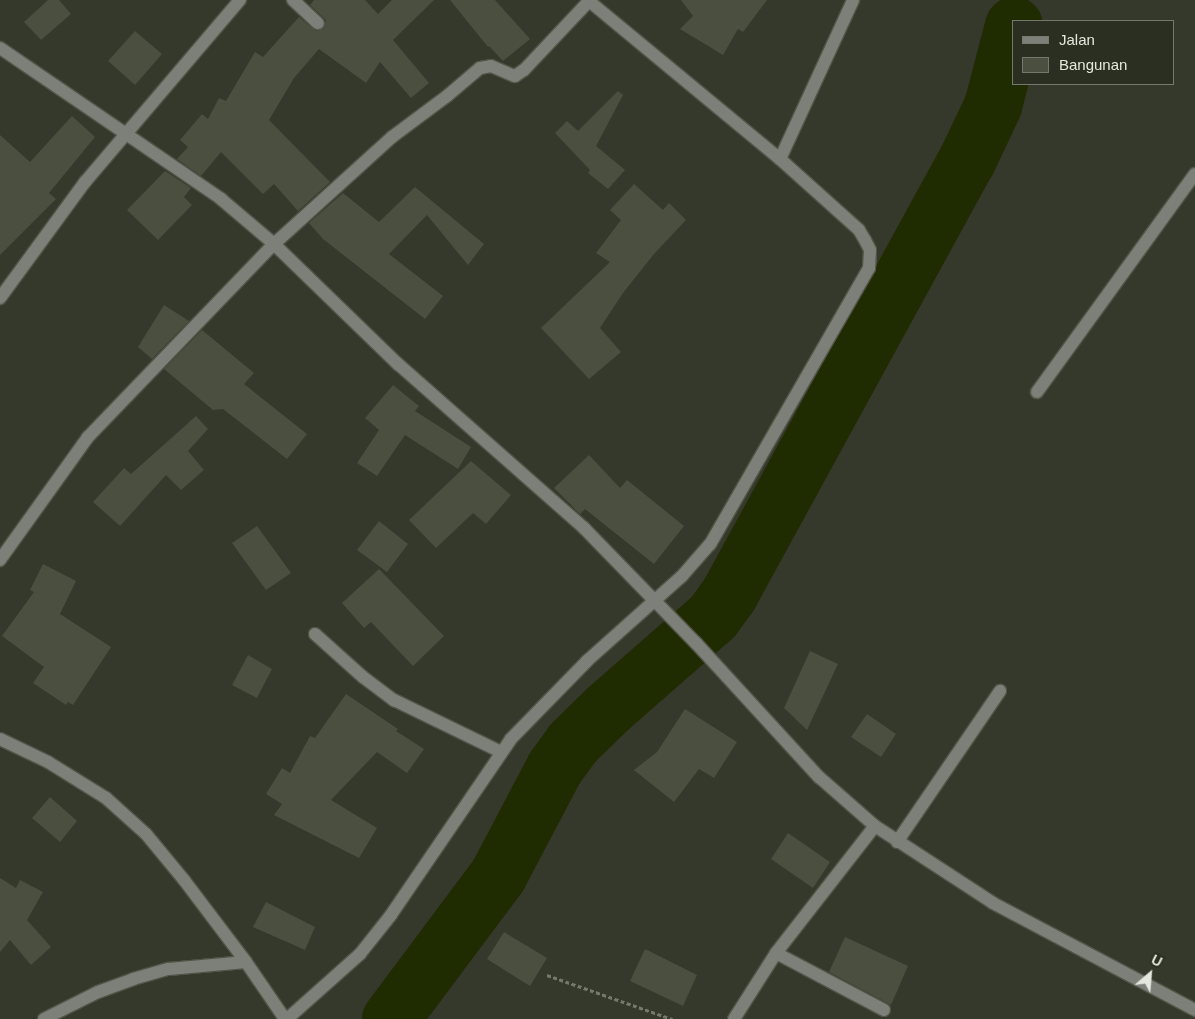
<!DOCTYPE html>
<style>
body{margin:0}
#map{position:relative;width:1195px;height:1019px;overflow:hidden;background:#34392b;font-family:Helvetica,sans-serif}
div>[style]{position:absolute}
.river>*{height:58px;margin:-29px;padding:0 29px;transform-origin:29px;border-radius:29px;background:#1f2b00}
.building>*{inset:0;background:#4a4f40}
.path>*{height:3px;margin-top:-1.5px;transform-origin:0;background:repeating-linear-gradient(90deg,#75796d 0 4px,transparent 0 6.5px)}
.roads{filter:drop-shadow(1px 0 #505548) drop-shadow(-1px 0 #505548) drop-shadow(0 1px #505548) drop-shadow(0 -1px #505548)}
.minor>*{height:12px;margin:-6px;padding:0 6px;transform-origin:6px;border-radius:6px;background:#7d8079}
span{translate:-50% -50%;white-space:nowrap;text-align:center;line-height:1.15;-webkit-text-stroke:5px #2a2f21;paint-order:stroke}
.legend{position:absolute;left:1012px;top:20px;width:162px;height:65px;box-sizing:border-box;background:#2a2f21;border:1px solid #74796d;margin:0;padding:6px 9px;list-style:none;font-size:15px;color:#e4e7de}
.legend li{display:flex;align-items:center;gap:10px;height:25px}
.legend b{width:25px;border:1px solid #74796d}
.north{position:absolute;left:1125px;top:949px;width:50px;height:50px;-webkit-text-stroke:4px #2a2f21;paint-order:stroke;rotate:27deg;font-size:14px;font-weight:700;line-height:20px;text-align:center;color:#e4e7de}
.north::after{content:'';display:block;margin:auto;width:18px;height:22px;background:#e4e7de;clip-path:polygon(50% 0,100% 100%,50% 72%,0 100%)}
</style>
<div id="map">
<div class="river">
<i style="left:391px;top:1019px;width:179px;rotate:-53.2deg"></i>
<i style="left:498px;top:876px;width:122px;rotate:-62.2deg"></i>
<i style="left:555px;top:768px;width:31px;rotate:-54deg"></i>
<i style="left:573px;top:743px;width:50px;rotate:-44.2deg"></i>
<i style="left:609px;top:708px;width:138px;rotate:-41.2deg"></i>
<i style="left:713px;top:617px;width:27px;rotate:-54deg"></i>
<i style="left:729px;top:595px;width:495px;rotate:-61.3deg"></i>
<i style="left:967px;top:161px;width:61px;rotate:-64.7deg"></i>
<i style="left:993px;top:106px;width:83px;rotate:-75.3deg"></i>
</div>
<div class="building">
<i style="clip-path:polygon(48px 0,59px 0,71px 14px,41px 40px,24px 22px)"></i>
<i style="clip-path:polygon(314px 0,365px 0,378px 14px,392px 0,434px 0,393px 40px,429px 83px,411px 98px,380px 62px,366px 83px,319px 49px,294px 78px,269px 120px,330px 182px,298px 211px,274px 184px,263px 194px,221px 152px,201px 176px,177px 159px,188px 147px,180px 140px,202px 114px,208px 119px,219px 98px,226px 101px,255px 52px,263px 57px,299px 17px,316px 31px,324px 28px,326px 20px,310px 5px)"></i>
<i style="clip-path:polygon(450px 0,495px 0,530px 39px,503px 61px,489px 46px,488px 47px)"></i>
<i style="clip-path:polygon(681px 0,767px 0,743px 32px,738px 29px,723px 55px,680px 29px,693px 16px)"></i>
<i style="clip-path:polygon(135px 31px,162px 54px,135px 85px,108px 61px)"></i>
<i style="clip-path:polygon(618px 91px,623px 95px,596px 146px,625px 170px,608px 189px,588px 173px,590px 170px,555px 133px,567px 121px,578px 131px)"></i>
<i style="clip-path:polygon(72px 116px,95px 137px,49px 193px,56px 199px,0 255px,0 135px,30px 162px)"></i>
<i style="clip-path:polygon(165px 171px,191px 188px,184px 197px,192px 205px,158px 240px,127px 210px)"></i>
<i style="clip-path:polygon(634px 184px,663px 210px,669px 203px,686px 220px,654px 254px,623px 293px,600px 328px,621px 352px,589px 379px,541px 328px,610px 262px,596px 253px,621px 220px,610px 210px)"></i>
<i style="clip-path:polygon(415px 187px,484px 244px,468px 265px,427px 215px,389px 254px,443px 296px,425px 319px,323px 239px,309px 223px,343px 193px,379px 222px)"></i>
<i style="clip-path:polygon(164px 305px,189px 321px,152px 359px,138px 347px)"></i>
<i style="clip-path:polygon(202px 330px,254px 373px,244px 384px,307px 434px,287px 459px,223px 409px,213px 410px,164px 369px)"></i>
<i style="clip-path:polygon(393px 385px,419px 406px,415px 411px,471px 447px,458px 469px,405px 435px,377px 476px,357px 463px,379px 430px,365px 418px)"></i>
<i style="clip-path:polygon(196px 416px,208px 429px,188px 451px,204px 470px,181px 490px,166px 475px,120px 526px,93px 502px,124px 468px,131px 474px)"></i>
<i style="clip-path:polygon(589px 455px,620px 488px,627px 480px,684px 526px,654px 564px,585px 509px,580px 514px,554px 488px)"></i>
<i style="clip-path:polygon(471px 461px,511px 495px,486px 524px,473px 513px,436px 548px,409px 520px)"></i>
<i style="clip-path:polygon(379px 521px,408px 544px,387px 572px,357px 550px)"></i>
<i style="clip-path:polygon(257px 526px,291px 573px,266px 590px,232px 543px)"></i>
<i style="clip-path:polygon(43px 564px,76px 581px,60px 614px,111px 647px,73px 705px,68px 702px,66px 705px,33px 683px,44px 667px,2px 636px,34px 592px,30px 590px)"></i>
<i style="clip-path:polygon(379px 569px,444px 636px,413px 666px,371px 622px,364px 628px,342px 603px)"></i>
<i style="clip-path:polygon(810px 651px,838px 664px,807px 730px,784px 708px)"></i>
<i style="clip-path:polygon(248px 655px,272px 669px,257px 698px,232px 685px)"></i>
<i style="clip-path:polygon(346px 694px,398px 729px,396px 731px,424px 749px,407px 773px,377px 752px,331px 800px,377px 828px,359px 858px,274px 815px,282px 804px,266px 794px,282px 768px,290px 773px,310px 736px,315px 738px)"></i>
<i style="clip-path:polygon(685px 709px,737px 742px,714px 778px,699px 769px,674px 802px,634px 770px,657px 752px)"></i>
<i style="clip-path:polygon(867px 714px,896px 734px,881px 757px,851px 737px)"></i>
<i style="clip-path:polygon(50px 797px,77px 821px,60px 842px,32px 818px)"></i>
<i style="clip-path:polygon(788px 833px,830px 862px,813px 888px,771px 859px)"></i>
<i style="clip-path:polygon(0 878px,16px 888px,20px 880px,43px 892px,27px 920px,51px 947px,31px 965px,10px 940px,0 952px)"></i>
<i style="clip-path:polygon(266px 902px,315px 927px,305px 950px,253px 927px)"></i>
<i style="clip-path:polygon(504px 932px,547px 958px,530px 986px,487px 959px)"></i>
<i style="clip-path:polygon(845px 937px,908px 966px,891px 1005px,829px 972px)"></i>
<i style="clip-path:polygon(645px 949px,697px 975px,683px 1006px,630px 981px)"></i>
</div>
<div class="path">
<i style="left:547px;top:975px;width:133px;rotate:19.4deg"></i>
</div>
<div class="roads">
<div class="minor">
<i style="left:293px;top:0;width:34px;rotate:43deg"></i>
<i style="left:0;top:48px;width:268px;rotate:34.3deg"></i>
<i style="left:221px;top:199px;width:70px;rotate:40.3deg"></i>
<i style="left:274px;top:244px;width:173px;rotate:44.1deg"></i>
<i style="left:398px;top:364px;width:248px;rotate:41.4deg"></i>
<i style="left:584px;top:528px;width:161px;rotate:45.8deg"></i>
<i style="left:696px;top:643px;width:182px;rotate:47.5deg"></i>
<i style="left:819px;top:777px;width:74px;rotate:41.2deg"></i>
<i style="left:875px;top:826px;width:141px;rotate:33.1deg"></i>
<i style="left:993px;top:903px;width:229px;rotate:27.9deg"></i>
<i style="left:780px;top:159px;width:175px;rotate:-65.3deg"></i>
<i style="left:0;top:298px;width:144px;rotate:-53.8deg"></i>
<i style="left:85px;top:182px;width:239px;rotate:-49.6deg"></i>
<i style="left:1037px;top:392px;width:269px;rotate:-54.1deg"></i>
<i style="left:0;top:560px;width:151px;rotate:-54.4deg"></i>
<i style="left:88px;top:437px;width:268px;rotate:-46.1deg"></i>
<i style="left:274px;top:244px;width:159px;rotate:-42.2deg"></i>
<i style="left:392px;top:137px;width:69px;rotate:-36.7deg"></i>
<i style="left:447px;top:96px;width:43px;rotate:-40.3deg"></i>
<i style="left:480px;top:68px;width:11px;rotate:-10deg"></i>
<i style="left:491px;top:66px;width:26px;rotate:23deg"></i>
<i style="left:515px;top:76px;width:11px;rotate:-34deg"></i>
<i style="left:524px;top:70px;width:95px;rotate:-46.7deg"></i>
<i style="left:589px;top:1px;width:248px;rotate:39.6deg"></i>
<i style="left:780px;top:159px;width:106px;rotate:41.9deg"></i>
<i style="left:859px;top:230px;width:12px;rotate:59deg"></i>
<i style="left:865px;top:240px;width:11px;rotate:63deg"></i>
<i style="left:870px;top:250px;width:18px;rotate:93deg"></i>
<i style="left:869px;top:268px;width:319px;rotate:119.9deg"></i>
<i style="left:710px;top:544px;width:43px;rotate:131.2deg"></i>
<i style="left:682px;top:576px;width:127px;rotate:138.2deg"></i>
<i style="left:587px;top:661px;width:109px;rotate:134.3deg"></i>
<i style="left:511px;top:739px;width:213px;rotate:124.3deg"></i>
<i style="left:391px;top:915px;width:50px;rotate:128.5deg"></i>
<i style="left:360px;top:954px;width:98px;rotate:138.3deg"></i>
<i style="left:315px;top:634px;width:64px;rotate:41.9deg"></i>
<i style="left:363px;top:677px;width:39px;rotate:37deg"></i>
<i style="left:394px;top:700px;width:119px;rotate:25.9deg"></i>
<i style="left:0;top:739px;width:53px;rotate:25.6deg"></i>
<i style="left:48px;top:762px;width:68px;rotate:31.8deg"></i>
<i style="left:106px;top:798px;width:54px;rotate:42deg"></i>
<i style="left:146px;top:834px;width:60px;rotate:50.4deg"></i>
<i style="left:184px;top:880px;width:103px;rotate:52.9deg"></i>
<i style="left:246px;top:962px;width:69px;rotate:55.6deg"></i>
<i style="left:897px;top:842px;width:183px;rotate:-55.7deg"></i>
<i style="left:776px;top:953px;width:122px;rotate:27.8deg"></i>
<i style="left:44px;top:1019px;width:60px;rotate:-26.6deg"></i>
<i style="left:98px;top:992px;width:37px;rotate:-20deg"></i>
<i style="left:133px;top:979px;width:37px;rotate:-16deg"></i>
<i style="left:169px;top:969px;width:77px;rotate:-5.2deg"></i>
<i style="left:734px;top:1019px;width:78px;rotate:-57.5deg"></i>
<i style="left:776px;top:953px;width:161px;rotate:-52.1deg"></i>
</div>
</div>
<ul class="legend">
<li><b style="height:6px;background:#7d8079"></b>Jalan</li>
<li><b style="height:14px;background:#4a4f40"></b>Bangunan</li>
</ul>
<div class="north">U</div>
</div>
